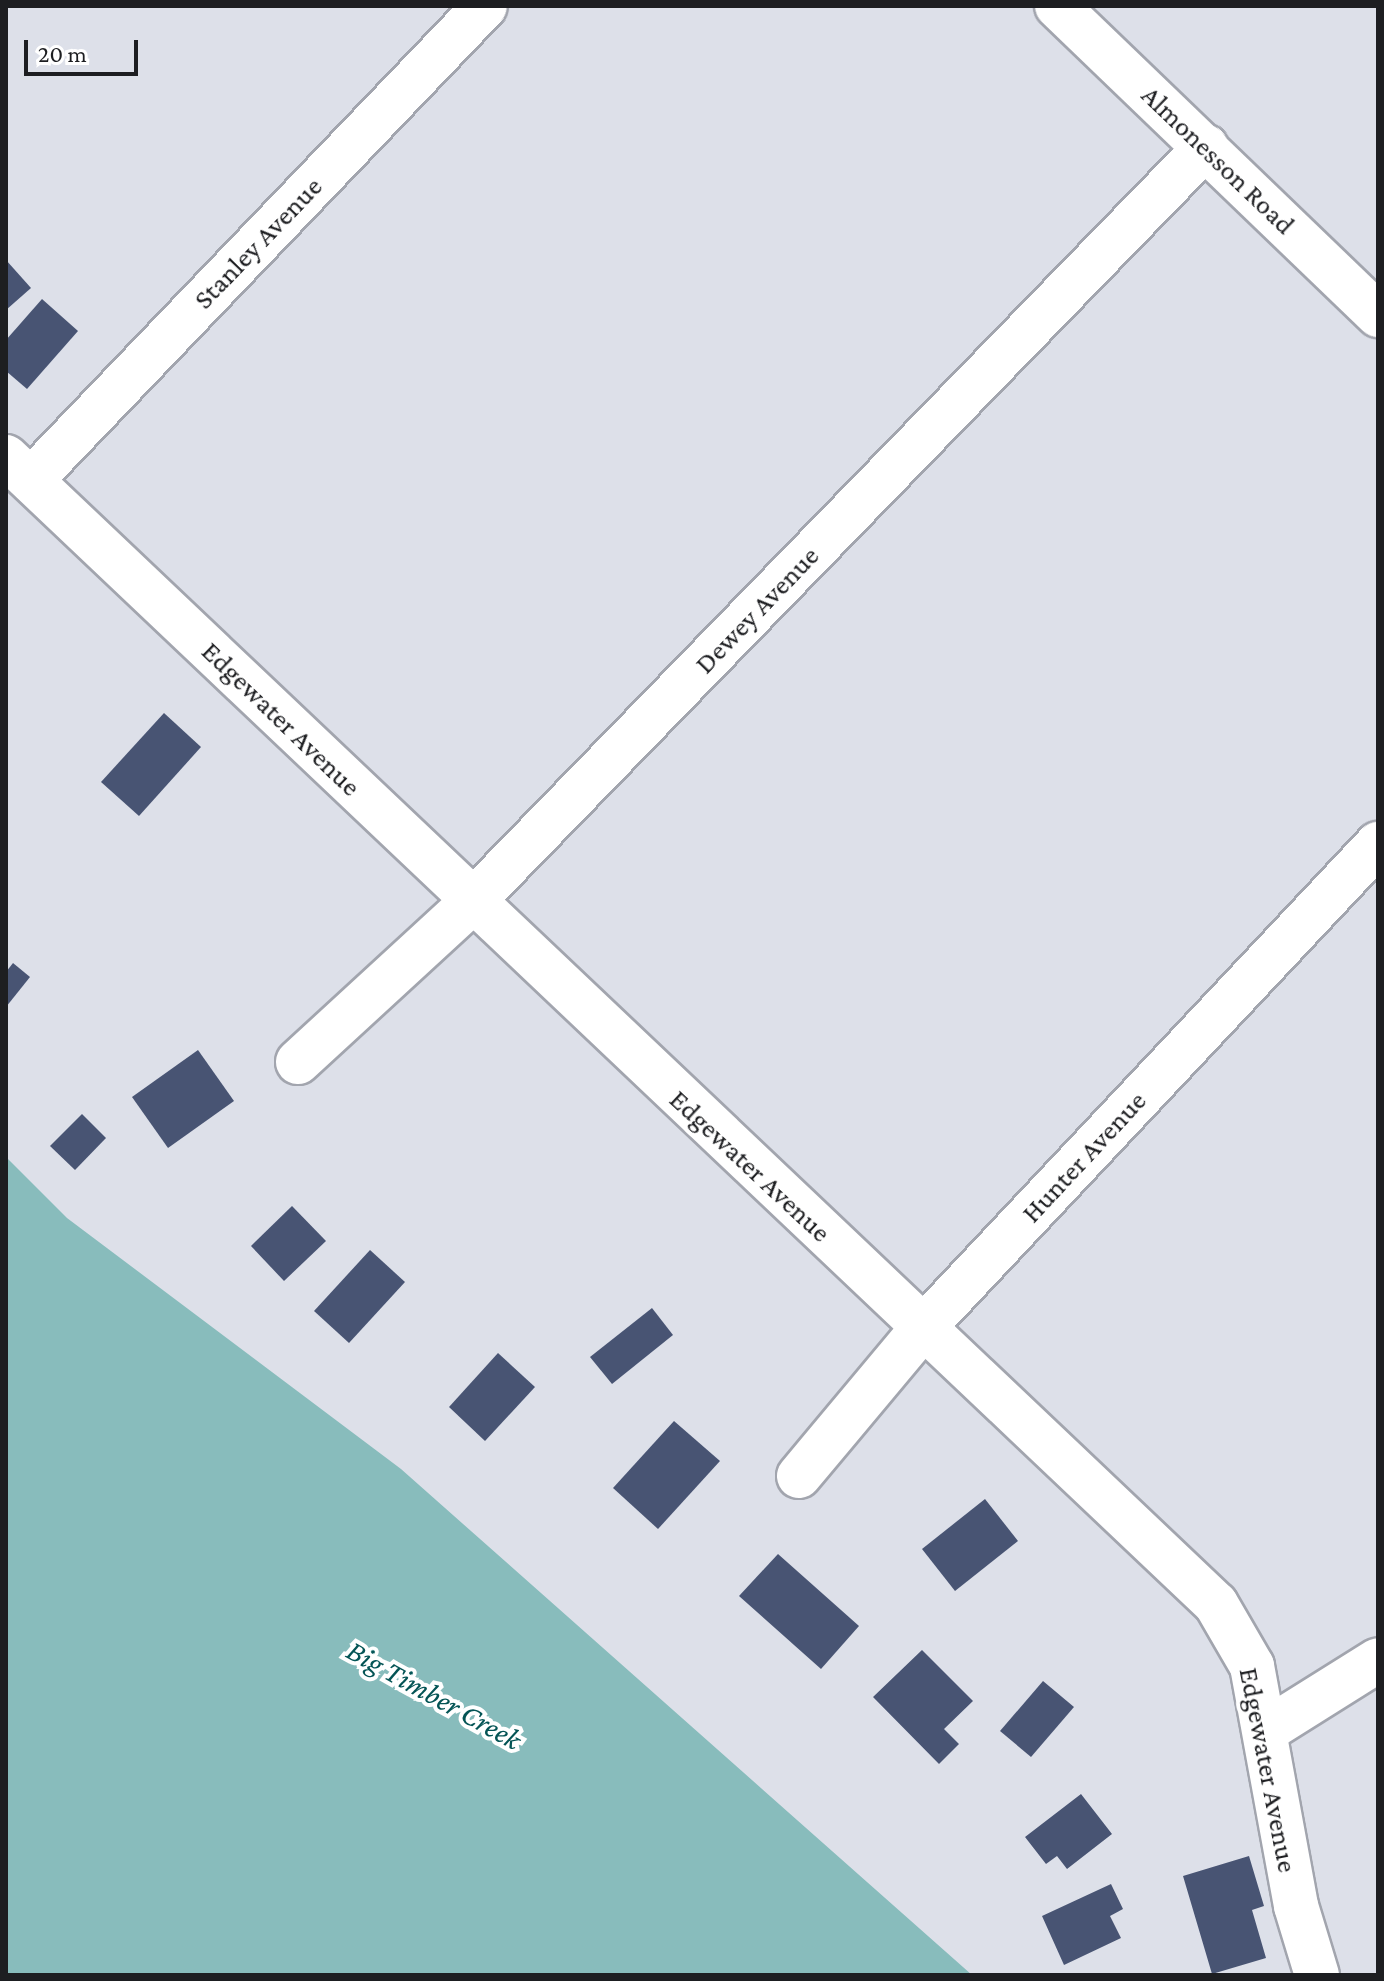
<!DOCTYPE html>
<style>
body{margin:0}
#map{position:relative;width:1384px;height:1981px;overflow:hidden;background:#dde0e9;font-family:"Crimson Pro",serif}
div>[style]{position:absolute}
.water>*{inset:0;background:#88bcbc}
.building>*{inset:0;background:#485473}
.roads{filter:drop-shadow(2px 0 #a2a5ae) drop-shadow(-2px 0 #a2a5ae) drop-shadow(0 2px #a2a5ae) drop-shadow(0 -2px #a2a5ae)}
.minor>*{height:44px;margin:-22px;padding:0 22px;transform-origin:22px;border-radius:22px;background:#fff}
.major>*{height:44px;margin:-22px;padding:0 22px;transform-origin:22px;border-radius:22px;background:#fff}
span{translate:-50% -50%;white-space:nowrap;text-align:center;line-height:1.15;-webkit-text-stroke:8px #fff;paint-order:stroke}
.street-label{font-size:28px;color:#1d1e21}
.water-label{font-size:30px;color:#045455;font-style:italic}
.frame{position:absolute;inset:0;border:8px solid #1d1e21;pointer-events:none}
.scale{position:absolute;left:24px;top:40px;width:114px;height:36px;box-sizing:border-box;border:4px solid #1d1e21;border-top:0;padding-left:10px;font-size:24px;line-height:28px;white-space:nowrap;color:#1d1e21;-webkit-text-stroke:6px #fff;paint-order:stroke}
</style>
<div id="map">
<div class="water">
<i style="clip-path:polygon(6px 1157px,67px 1218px,401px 1469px,972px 1975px,6px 1975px)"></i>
</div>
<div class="building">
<i style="clip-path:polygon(6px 260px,31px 288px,6px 310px)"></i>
<i style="clip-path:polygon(42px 299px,78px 331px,27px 389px,6px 371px,6px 340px)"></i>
<i style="clip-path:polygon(164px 713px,201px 747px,139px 816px,101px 782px)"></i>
<i style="clip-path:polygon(13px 963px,30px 977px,6px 1007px,6px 972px)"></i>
<i style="clip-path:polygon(198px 1050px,234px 1101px,168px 1148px,132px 1097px)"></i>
<i style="clip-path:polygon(82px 1114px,106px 1138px,75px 1170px,50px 1146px)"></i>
<i style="clip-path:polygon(292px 1206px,326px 1241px,284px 1281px,251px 1246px)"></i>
<i style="clip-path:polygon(370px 1250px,405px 1282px,349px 1343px,314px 1311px)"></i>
<i style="clip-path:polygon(652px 1308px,673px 1335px,612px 1384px,590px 1357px)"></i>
<i style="clip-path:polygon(498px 1353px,535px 1387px,485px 1441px,449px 1407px)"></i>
<i style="clip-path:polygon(674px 1421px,720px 1461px,658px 1529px,613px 1488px)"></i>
<i style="clip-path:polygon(985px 1499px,1018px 1541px,955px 1591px,922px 1549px)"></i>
<i style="clip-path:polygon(778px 1554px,859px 1626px,821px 1669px,739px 1596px)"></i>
<i style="clip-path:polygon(922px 1650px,973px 1701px,944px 1729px,959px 1744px,939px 1764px,873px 1697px)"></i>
<i style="clip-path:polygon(1043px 1681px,1074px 1707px,1031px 1757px,1000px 1731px)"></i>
<i style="clip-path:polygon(1081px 1794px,1112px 1834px,1067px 1869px,1057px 1856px,1046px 1864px,1025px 1837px)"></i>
<i style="clip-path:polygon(1249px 1856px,1264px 1906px,1252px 1910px,1266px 1958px,1212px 1974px,1183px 1876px)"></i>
<i style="clip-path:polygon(1111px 1884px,1123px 1909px,1110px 1916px,1121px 1938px,1064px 1965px,1042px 1916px)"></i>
</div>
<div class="roads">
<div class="minor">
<i style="left:6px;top:457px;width:1667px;rotate:43.47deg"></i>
<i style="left:1216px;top:1604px;width:72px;rotate:59.9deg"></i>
<i style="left:1252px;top:1666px;width:244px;rotate:79.6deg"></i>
<i style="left:1296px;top:1906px;width:72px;rotate:73.1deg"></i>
<i style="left:31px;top:480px;width:656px;rotate:-46.23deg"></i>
<i style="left:298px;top:1062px;width:236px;rotate:-42.6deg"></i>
<i style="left:472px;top:902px;width:1053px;rotate:-45.81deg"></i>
<i style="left:799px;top:1476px;width:192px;rotate:-50.1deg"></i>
<i style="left:922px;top:1329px;width:666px;rotate:-46.77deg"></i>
<i style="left:1265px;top:1731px;width:133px;rotate:-32.1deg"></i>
</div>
<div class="major">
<i style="left:1057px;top:6px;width:446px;rotate:43.9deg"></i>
</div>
</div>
<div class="street-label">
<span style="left:1218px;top:160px;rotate:44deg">Almonesson Road</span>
<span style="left:258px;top:243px;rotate:-46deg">Stanley Avenue</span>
<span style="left:757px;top:610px;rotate:-46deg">Dewey Avenue</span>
<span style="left:281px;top:719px;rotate:44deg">Edgewater Avenue</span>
<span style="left:1084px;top:1157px;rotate:-47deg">Hunter Avenue</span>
<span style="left:750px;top:1166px;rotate:43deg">Edgewater Avenue</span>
<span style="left:1268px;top:1770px;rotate:79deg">Edgewater Avenue</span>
</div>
<div class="water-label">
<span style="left:434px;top:1695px;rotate:29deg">Big Timber Creek</span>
</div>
<div class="frame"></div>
<div class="scale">20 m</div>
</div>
